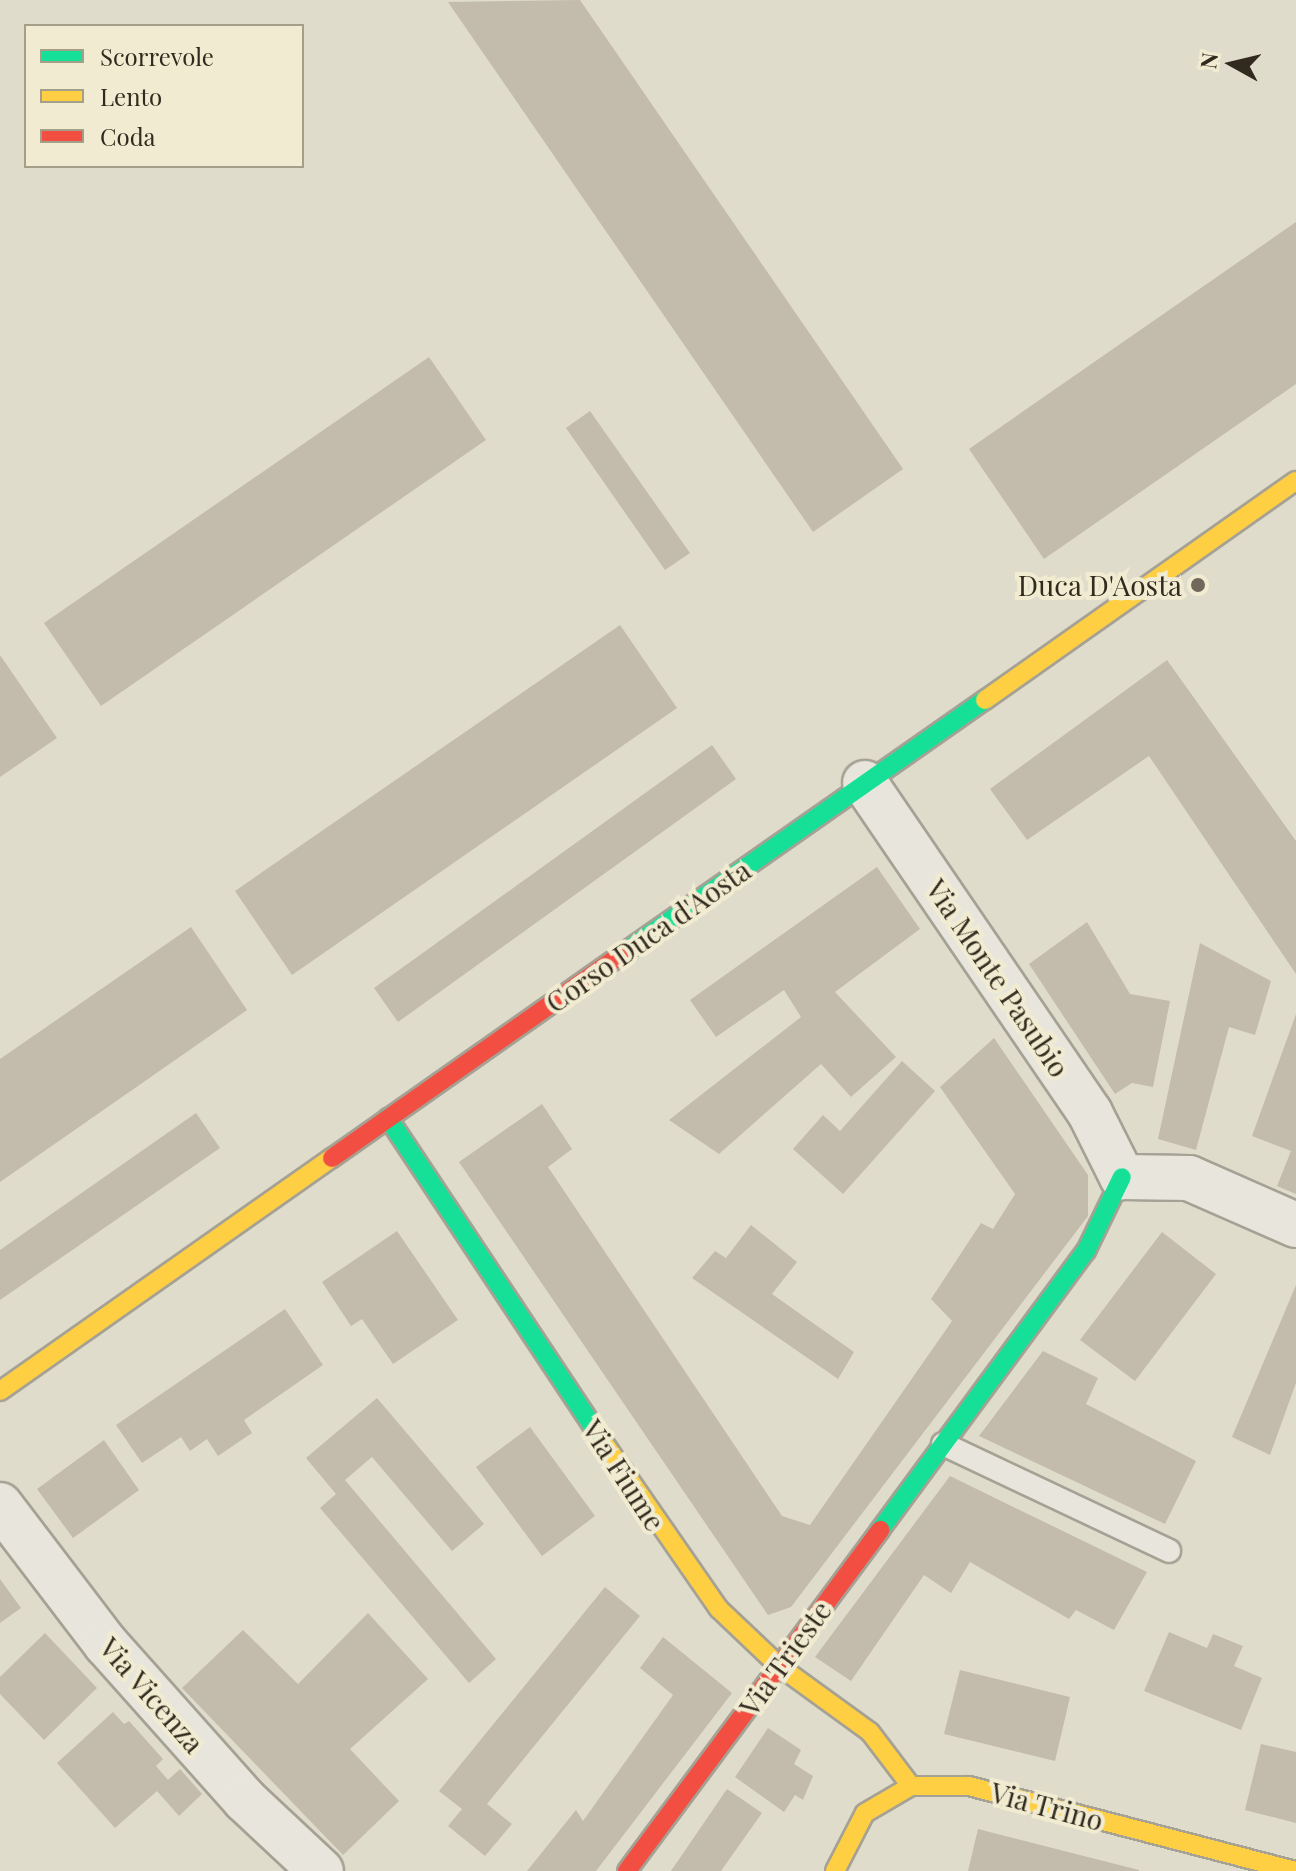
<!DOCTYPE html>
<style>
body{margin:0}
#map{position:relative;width:1296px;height:1871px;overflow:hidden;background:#e0dccb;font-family:"Playfair Display",serif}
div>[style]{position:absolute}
.building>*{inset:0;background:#c3bbac}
.roads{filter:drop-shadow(2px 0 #a5a194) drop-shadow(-2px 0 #a5a194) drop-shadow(0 2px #a5a194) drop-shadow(0 -2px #a5a194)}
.lane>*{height:22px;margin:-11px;padding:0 11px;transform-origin:11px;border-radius:11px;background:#e8e6dc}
.street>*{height:44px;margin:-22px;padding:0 22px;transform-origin:22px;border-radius:22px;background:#e8e6dc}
.fast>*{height:18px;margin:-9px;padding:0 9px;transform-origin:9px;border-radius:9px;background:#16e098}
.slow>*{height:18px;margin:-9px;padding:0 9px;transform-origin:9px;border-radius:9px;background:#ffcf43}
.jam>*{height:18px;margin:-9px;padding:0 9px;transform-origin:9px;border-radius:9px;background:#f24e42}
.dots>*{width:22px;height:22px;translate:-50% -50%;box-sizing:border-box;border:4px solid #f1ecd1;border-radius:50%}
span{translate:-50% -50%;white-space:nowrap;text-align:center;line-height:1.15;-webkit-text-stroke:8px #f1ecd1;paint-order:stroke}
.poi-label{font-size:28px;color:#322a1e}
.right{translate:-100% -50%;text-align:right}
.street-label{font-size:28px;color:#322a1e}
.legend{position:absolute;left:24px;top:24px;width:280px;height:144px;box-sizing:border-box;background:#f1ecd1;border:2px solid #a59e89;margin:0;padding:10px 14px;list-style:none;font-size:24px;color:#322a1e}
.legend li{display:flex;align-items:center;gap:16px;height:40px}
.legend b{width:40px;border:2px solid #a59e89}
.north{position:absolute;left:1192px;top:24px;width:80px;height:80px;-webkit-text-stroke:6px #f1ecd1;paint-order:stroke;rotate:278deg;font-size:22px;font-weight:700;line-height:32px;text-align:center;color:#322a1e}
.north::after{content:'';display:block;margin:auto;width:28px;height:36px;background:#322a1e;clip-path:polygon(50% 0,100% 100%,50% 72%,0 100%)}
</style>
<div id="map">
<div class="building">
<i style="clip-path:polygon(580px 0,903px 469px,813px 532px,448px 2px)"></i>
<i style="clip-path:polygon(1296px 222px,1296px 384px,1044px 559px,969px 449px)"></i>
<i style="clip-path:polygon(429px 357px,486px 440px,101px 706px,44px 623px)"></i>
<i style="clip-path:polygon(590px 411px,690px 553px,665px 570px,566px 428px)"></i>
<i style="clip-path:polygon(620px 625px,677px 708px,292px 975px,235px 891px)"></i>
<i style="clip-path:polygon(0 655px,57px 738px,0 777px)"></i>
<i style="clip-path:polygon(1167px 660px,1296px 841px,1296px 974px,1149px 756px,1027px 840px,990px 789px)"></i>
<i style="clip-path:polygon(712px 745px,736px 779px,398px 1022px,374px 988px)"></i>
<i style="clip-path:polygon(877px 867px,920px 929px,835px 992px,896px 1057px,851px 1097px,821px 1064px,719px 1154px,669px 1120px,801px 1017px,784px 990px,716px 1037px,690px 1000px)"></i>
<i style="clip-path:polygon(1087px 922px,1130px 994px,1170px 1001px,1153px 1087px,1132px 1083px,1115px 1094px,1029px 964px)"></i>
<i style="clip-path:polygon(191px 927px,247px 1010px,0 1182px,0 1059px)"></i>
<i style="clip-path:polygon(1200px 943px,1271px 981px,1255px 1035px,1229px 1027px,1196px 1150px,1158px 1139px)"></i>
<i style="clip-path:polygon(1296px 1014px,1296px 1194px,1277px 1186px,1291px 1151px,1252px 1136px)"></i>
<i style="clip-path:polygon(994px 1038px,1088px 1175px,1088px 1216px,791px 1607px,768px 1615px,459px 1162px,542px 1104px,572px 1149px,548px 1167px,782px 1516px,810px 1525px,952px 1321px,931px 1299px,981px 1223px,993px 1229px,1015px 1194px,940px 1087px)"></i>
<i style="clip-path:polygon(902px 1061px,935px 1091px,843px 1194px,793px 1149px,823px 1115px,840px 1131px)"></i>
<i style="clip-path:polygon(196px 1113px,220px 1148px,0 1300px,0 1250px)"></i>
<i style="clip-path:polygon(751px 1225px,797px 1262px,772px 1294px,854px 1352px,838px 1379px,692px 1278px,715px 1251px,726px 1258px)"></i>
<i style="clip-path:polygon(397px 1231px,458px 1320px,393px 1364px,362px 1319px,351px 1326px,322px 1282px)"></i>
<i style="clip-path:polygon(1162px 1232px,1216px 1274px,1135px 1381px,1080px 1340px)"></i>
<i style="clip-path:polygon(1296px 1285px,1296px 1383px,1270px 1455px,1232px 1437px)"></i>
<i style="clip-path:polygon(285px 1309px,323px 1365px,244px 1420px,252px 1433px,218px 1456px,207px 1439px,190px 1451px,181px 1437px,142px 1463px,116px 1425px)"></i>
<i style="clip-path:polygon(1043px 1351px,1098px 1378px,1086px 1404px,1196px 1461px,1165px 1524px,979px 1436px)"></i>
<i style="clip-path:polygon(377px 1398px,484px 1524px,452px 1551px,372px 1457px,345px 1480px,496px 1659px,469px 1683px,320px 1508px,336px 1494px,306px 1458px)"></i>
<i style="clip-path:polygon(530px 1427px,595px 1516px,542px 1556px,476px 1467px)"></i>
<i style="clip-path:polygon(104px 1440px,139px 1490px,73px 1538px,37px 1489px)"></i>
<i style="clip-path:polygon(950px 1476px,1147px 1572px,1114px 1630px,1076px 1610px,1069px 1619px,970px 1562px,951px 1593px,924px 1575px,851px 1681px,815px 1657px)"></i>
<i style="clip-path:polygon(0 1579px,21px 1608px,0 1623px)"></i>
<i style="clip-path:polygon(605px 1587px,640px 1616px,487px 1804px,512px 1824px,485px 1856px,448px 1826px,462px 1809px,439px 1791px)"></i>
<i style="clip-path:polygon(368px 1613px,428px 1679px,350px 1749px,399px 1801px,343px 1855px,182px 1688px,243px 1630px,298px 1684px)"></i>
<i style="clip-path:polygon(1169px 1632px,1207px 1648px,1213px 1634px,1243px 1646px,1234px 1666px,1262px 1678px,1241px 1730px,1144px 1691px)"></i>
<i style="clip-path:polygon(45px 1633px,97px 1688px,44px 1740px,0 1694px,0 1677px)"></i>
<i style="clip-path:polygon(663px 1637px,732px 1693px,596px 1871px,527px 1871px,576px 1810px,583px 1821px,673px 1695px,640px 1668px)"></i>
<i style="clip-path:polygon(960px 1670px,1070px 1697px,1055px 1761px,944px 1734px)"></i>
<i style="clip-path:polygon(113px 1712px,124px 1724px,129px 1721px,163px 1759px,156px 1766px,168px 1780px,180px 1769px,202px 1794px,179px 1816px,157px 1791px,115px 1828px,57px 1763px)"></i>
<i style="clip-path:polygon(768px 1728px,801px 1750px,794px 1764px,813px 1776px,803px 1800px,795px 1795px,784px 1812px,735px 1777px)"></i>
<i style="clip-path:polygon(1261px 1744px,1296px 1752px,1296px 1823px,1245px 1810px)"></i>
<i style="clip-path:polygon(727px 1789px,762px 1813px,721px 1871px,671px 1871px)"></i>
<i style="clip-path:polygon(978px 1829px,1139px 1870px,1139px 1871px,968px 1871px)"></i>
</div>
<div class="roads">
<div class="lane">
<i style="left:943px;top:1444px;width:250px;rotate:25.3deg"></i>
</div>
<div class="street">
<i style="left:865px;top:783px;width:399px;rotate:55.7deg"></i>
<i style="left:1090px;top:1113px;width:72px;rotate:63.4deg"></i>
<i style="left:1122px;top:1177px;width:67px;rotate:0.9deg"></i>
<i style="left:1189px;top:1178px;width:117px;rotate:23.7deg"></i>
<i style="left:0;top:1505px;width:175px;rotate:52.7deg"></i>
<i style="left:106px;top:1644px;width:209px;rotate:48.3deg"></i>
<i style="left:245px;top:1800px;width:104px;rotate:43.1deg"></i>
</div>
<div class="fast">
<i style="left:622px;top:954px;width:443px;rotate:-35deg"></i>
<i style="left:388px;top:1118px;width:394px;rotate:56.4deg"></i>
<i style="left:880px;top:1530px;width:347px;rotate:-53.6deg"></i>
<i style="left:1086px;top:1251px;width:82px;rotate:-64.1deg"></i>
</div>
<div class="slow">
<i style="left:985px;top:700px;width:380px;rotate:-35.2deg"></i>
<i style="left:0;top:1391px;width:406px;rotate:-35.1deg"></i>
<i style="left:606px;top:1446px;width:198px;rotate:55.3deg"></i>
<i style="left:719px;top:1609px;width:83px;rotate:43.5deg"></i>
<i style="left:779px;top:1666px;width:112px;rotate:36deg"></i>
<i style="left:870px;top:1732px;width:68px;rotate:52.8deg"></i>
<i style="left:835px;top:1871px;width:65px;rotate:-62.7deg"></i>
<i style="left:865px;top:1813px;width:53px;rotate:-30.4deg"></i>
<i style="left:911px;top:1786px;width:58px"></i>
<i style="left:969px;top:1786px;width:337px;rotate:14.6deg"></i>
</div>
<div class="jam">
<i style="left:332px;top:1158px;width:355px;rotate:-35.1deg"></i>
<i style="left:627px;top:1871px;width:425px;rotate:-53.4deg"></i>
</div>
</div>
<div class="dots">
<i style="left:1198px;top:585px;background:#6f685b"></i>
</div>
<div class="poi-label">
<span class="right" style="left:1182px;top:585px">Duca D'Aosta</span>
</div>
<div class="street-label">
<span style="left:648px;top:936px;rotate:-35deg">Corso Duca d'Aosta</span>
<span style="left:998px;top:978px;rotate:56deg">Via Monte Pasubio</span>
<span style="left:624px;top:1475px;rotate:57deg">Via Fiume</span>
<span style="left:785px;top:1658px;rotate:-54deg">Via Trieste</span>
<span style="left:152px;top:1695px;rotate:49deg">Via Vicenza</span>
<span style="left:1047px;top:1806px;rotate:15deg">Via Trino</span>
</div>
<ul class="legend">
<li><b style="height:10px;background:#16e098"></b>Scorrevole</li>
<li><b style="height:10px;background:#ffcf43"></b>Lento</li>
<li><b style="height:10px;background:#f24e42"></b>Coda</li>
</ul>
<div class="north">N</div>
</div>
